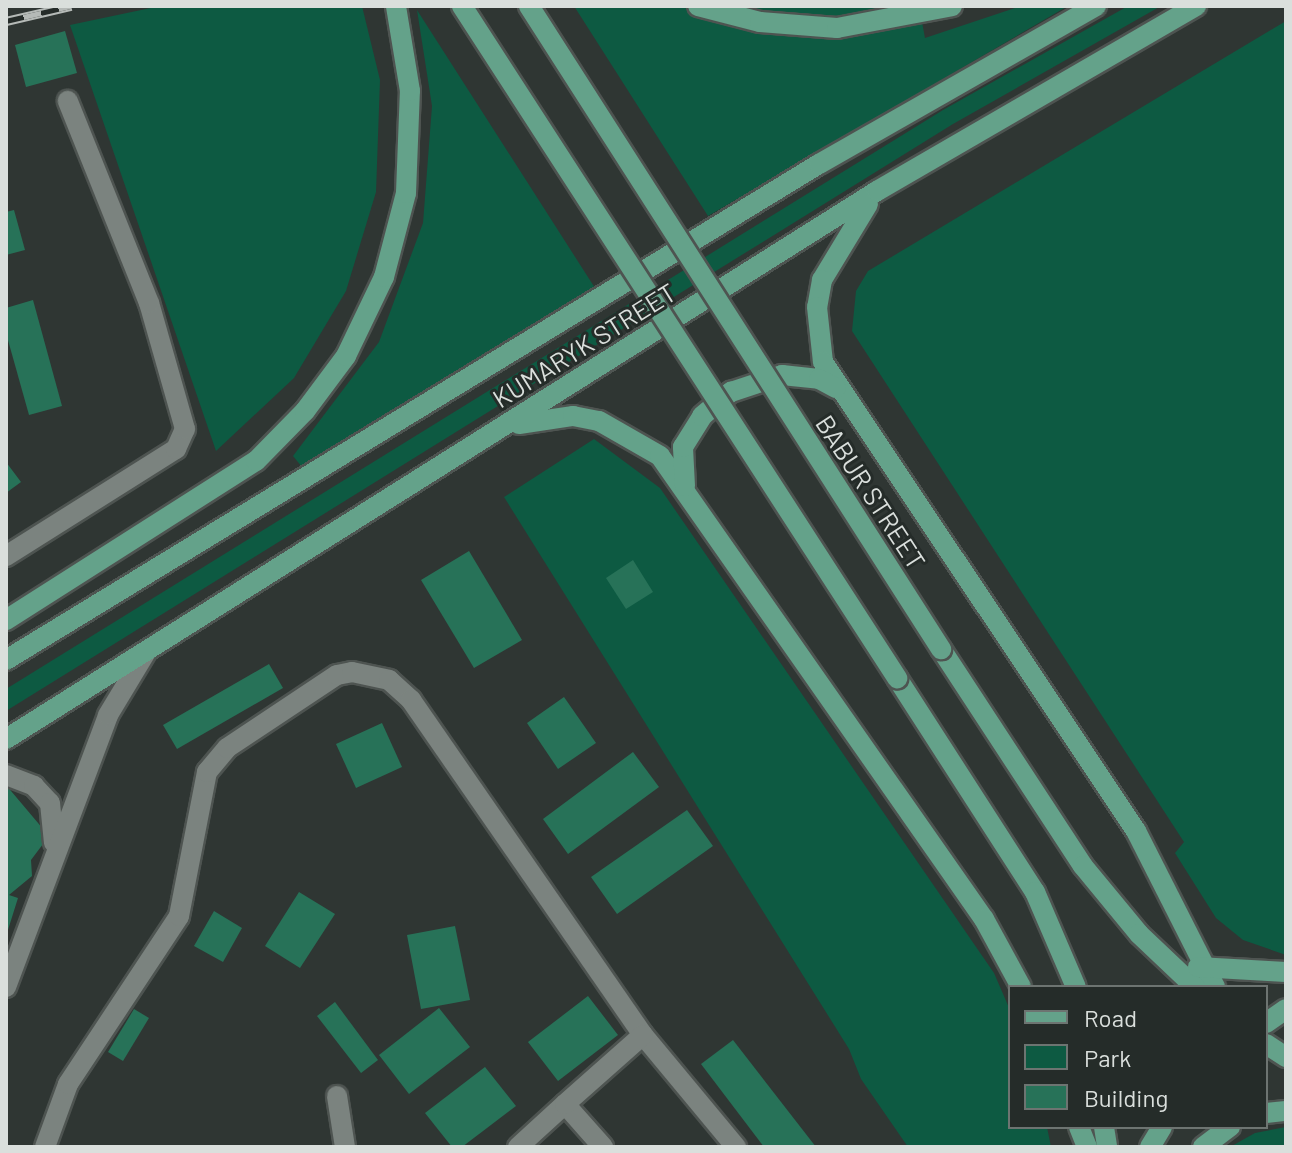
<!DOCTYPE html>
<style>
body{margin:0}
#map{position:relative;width:1292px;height:1153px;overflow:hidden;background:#2f3633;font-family:Barlow,sans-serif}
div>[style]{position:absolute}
.green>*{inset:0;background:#0d5a42}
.building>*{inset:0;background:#277258}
.roads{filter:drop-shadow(2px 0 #4e5451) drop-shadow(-2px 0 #4e5451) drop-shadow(0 2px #4e5451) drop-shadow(0 -2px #4e5451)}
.minor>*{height:20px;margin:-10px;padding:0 10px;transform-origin:10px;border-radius:10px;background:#7b837f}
.major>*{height:20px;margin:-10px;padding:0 10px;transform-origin:10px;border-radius:10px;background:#64a28a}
.rail>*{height:9px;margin-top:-4.5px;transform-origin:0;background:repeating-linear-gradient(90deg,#252c29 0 18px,#b5bab7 0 36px);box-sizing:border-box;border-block:2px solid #b5bab7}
.bridges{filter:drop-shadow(2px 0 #4e5451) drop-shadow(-2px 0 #4e5451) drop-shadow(0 2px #4e5451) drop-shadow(0 -2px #4e5451)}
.major-bridge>*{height:20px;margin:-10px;padding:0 10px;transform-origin:10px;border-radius:10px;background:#64a28a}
span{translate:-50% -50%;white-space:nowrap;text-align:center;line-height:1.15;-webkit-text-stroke:6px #252c29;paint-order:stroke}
.street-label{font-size:26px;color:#dadfdc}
.frame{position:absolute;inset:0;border:8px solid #dadfdc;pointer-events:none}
.legend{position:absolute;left:1008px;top:985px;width:260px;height:144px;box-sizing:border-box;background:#252c29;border:2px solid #6d7471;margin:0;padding:10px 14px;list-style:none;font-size:24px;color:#dadfdc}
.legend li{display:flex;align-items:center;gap:16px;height:40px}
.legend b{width:40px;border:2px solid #6d7471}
</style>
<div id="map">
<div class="green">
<i style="clip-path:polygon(160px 6px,362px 6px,380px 80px,376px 192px,346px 291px,294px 378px,216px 451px,70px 25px)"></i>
<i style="clip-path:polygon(574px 6px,919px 6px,925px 38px,1021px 6px,1068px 6px,708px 216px)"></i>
<i style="clip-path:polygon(1128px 6px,1161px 6px,953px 124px,6px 711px,6px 689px,943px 110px)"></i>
<i style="clip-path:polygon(417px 10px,595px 288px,302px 467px,293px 456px,379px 342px,423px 223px,432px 106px)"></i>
<i style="clip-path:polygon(1286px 21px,1286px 955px,1243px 940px,1216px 918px,1175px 853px,1184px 842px,852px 331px,856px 291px,868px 271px)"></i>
<i style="clip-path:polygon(594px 439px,660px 488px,994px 973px,1010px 1010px,1010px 1127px,1047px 1127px,1051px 1147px,908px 1147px,861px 1079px,849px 1049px,504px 497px)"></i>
<i style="clip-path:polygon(1286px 1127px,1286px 1147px,1230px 1147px,1255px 1133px)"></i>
</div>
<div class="building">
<i style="clip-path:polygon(65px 31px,77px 73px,26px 87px,15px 45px)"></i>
<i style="clip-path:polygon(14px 210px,25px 250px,6px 255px,6px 212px)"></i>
<i style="clip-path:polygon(33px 300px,62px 406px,29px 415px,6px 333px,6px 308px)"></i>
<i style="clip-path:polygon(6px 462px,21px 482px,6px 493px)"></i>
<i style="clip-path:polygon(469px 551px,522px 640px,474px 668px,421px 580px)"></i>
<i style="clip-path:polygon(633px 560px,653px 592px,626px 609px,606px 578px)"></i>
<i style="clip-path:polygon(269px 664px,283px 688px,177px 749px,163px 725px)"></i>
<i style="clip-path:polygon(564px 697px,596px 743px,558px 769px,527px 723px)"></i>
<i style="clip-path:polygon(382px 723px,402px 767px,356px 788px,336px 744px)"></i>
<i style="clip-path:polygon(633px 752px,659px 787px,568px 854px,543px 819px)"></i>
<i style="clip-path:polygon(6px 785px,49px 836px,31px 860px,32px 876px,9px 895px,18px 898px,7px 933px)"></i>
<i style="clip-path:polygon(687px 810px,713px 846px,617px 914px,591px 877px)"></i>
<i style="clip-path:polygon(299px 892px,335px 914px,300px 968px,265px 946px)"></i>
<i style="clip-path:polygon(214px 911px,242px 928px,223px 962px,194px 946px)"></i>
<i style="clip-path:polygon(455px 926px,470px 1000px,421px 1009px,407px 935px)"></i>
<i style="clip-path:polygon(588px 996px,618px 1035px,558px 1081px,528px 1042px)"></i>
<i style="clip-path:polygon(335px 1002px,378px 1060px,361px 1073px,317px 1016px)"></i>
<i style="clip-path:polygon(439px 1008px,470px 1047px,409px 1094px,379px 1055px)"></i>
<i style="clip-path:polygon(134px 1009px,149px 1018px,123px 1061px,108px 1052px)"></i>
<i style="clip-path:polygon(733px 1040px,816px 1147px,764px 1147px,701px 1064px)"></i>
<i style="clip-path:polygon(485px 1067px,516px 1106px,462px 1147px,452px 1147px,425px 1113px)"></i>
</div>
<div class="roads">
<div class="minor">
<i style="left:6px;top:556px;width:201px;rotate:-32.2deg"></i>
<i style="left:176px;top:449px;width:22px;rotate:-66deg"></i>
<i style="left:185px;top:429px;width:131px;rotate:-105.9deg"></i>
<i style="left:149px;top:303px;width:218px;rotate:-111.9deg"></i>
<i style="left:6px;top:775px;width:30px;rotate:21deg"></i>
<i style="left:34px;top:786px;width:23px;rotate:47deg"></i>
<i style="left:50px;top:803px;width:40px;rotate:84.3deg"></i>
<i style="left:6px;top:987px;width:290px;rotate:-69.4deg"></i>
<i style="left:108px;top:715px;width:74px;rotate:-58.9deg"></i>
<i style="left:337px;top:1096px;width:52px;rotate:81.1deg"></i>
<i style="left:45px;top:1147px;width:67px;rotate:-69.9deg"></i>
<i style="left:68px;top:1084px;width:201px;rotate:-56.5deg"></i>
<i style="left:179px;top:916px;width:147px;rotate:-79deg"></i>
<i style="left:207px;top:772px;width:31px;rotate:-50deg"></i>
<i style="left:227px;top:748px;width:132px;rotate:-33.6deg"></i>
<i style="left:337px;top:675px;width:15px;rotate:-11deg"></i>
<i style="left:352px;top:672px;width:38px;rotate:12deg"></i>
<i style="left:389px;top:680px;width:30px;rotate:42deg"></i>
<i style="left:411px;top:700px;width:407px;rotate:55.3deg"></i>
<i style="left:643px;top:1035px;width:146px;rotate:50.3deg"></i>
<i style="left:518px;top:1147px;width:64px;rotate:-42.5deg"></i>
<i style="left:603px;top:1147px;width:57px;rotate:-131.5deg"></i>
<i style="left:565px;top:1104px;width:104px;rotate:-41.5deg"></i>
</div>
<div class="major">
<i style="left:698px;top:6px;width:64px;rotate:14.5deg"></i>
<i style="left:760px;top:22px;width:77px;rotate:4.5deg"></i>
<i style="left:837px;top:28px;width:117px;rotate:-10.8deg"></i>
<i style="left:868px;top:204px;width:89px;rotate:121.2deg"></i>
<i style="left:822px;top:280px;width:27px;rotate:100deg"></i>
<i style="left:817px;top:307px;width:55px;rotate:83.8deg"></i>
<i style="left:823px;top:362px;width:564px;rotate:56.28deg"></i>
<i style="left:1136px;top:831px;width:175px;rotate:63.1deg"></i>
<i style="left:519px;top:424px;width:55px;rotate:-8.4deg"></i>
<i style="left:573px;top:416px;width:26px;rotate:11deg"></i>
<i style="left:599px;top:421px;width:70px;rotate:29.8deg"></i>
<i style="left:660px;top:456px;width:565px;rotate:55.02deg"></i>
<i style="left:984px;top:919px;width:77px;rotate:61.4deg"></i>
<i style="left:685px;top:486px;width:39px;rotate:-93deg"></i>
<i style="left:683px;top:447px;width:36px;rotate:-58deg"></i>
<i style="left:702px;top:416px;width:38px;rotate:-40deg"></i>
<i style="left:731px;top:392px;width:54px;rotate:-18.4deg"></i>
<i style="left:782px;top:375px;width:37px;rotate:6deg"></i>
<i style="left:819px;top:379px;width:19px;rotate:28deg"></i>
<i style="left:6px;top:620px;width:296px;rotate:-32.5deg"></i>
<i style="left:256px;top:461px;width:70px;rotate:-45.6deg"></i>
<i style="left:305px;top:411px;width:69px;rotate:-53.3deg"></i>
<i style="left:346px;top:356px;width:88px;rotate:-64.3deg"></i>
<i style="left:384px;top:277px;width:87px;rotate:-75.3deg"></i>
<i style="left:406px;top:193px;width:102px;rotate:-87.8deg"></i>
<i style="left:410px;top:91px;width:86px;rotate:-99.4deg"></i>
<i style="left:941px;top:649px;width:259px;rotate:56.8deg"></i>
<i style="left:1083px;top:866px;width:88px;rotate:50.5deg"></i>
<i style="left:1139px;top:934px;width:77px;rotate:43.4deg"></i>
<i style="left:6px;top:660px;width:952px;rotate:-31.39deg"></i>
<i style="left:819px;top:164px;width:319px;rotate:-29.7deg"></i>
<i style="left:897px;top:678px;width:255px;rotate:57.2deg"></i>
<i style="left:1035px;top:892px;width:103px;rotate:66.7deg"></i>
<i style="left:6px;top:739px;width:1029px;rotate:-32.18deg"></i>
<i style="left:877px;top:191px;width:369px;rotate:-30.1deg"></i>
<i style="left:1198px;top:967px;width:88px;rotate:3.3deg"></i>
<i style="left:1266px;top:1023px;width:24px;rotate:-35deg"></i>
<i style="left:1266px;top:1044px;width:24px;rotate:33deg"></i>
<i style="left:1266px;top:1113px;width:20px;rotate:-6deg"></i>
<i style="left:1079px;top:1127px;width:22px;rotate:68deg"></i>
<i style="left:1104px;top:1127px;width:20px;rotate:81deg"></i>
<i style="left:1150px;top:1147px;width:23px;rotate:-59deg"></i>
<i style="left:1203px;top:1147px;width:34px;rotate:-37deg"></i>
</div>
</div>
<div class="rail">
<i style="left:6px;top:21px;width:67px;rotate:-13deg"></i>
</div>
<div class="bridges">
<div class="major-bridge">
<i style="left:462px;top:6px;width:801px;rotate:57.08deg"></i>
<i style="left:529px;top:6px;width:764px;rotate:57.35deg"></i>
</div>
</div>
<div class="street-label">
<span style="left:584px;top:345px;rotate:-32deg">KUMARYK STREET</span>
<span style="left:871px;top:492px;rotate:57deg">BABUR STREET</span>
</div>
<div class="frame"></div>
<ul class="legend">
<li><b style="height:10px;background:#64a28a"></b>Road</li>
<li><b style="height:22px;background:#0d5a42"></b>Park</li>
<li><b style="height:22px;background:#277258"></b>Building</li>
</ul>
</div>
